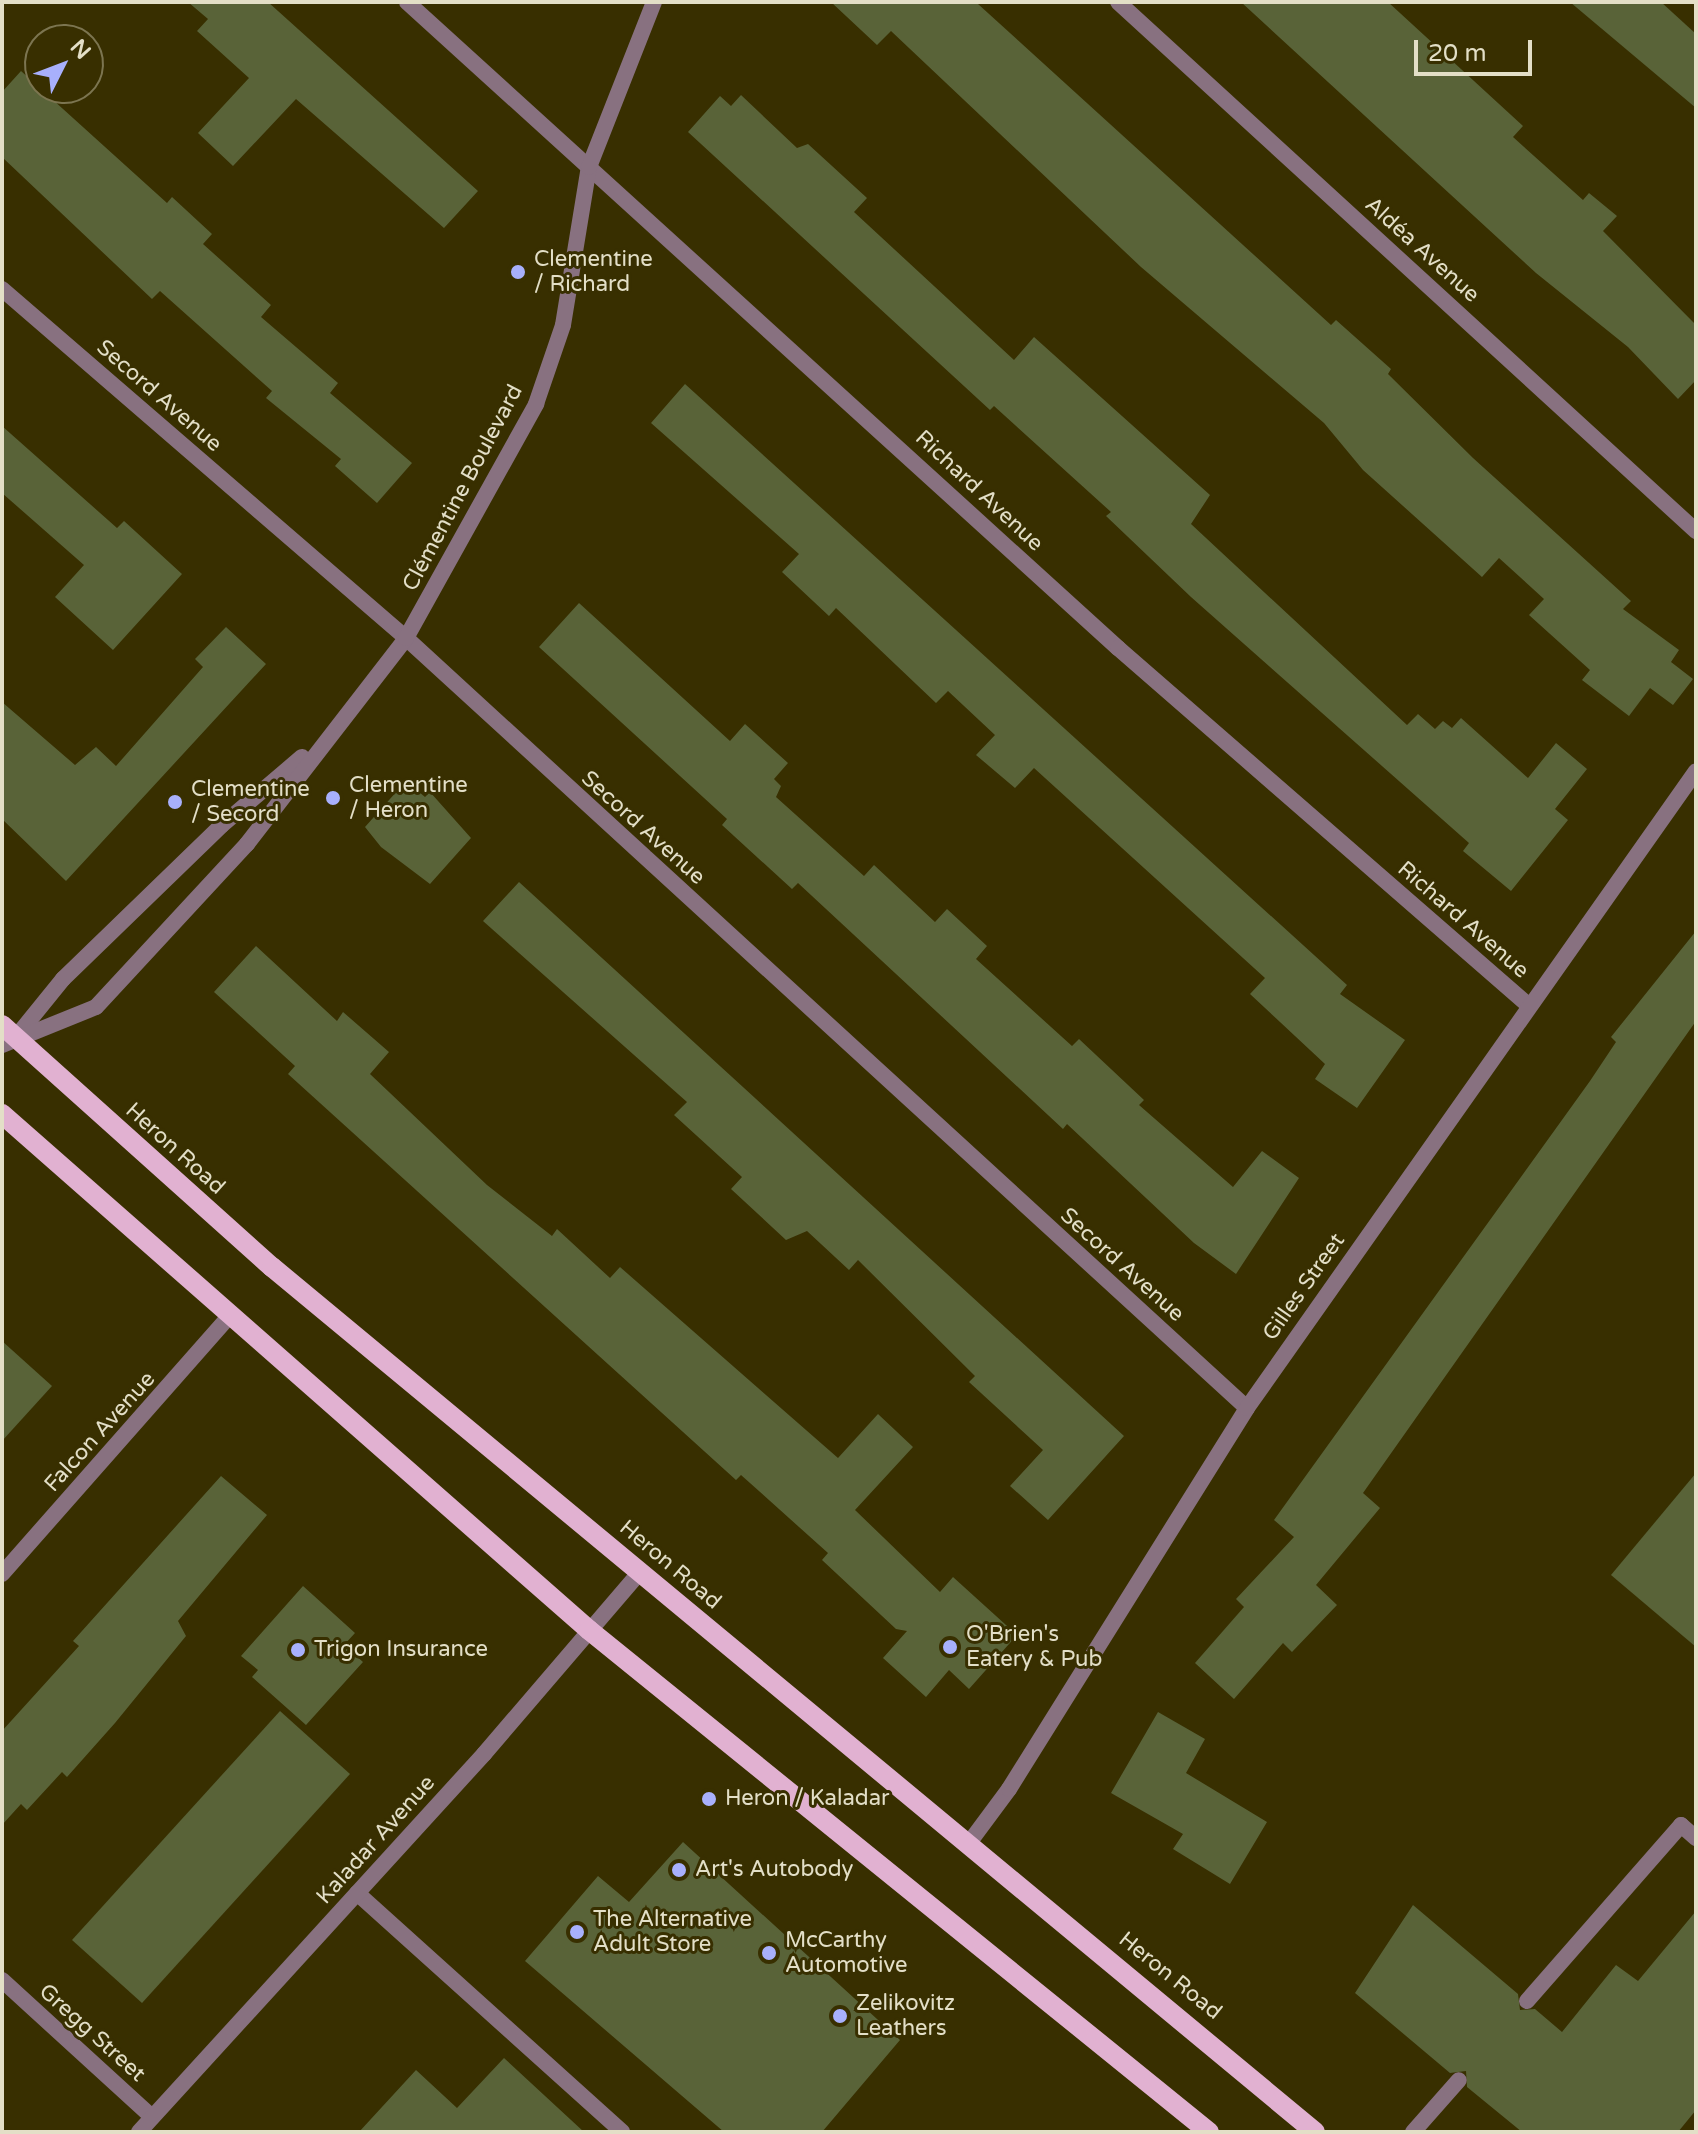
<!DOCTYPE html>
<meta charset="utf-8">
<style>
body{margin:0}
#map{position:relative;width:1698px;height:2134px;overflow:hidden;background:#382f00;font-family:"Varela Round",sans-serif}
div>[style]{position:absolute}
.building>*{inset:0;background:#596338}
.lane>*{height:16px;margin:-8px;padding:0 8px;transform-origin:8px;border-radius:8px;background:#887180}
.street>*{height:16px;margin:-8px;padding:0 8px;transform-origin:8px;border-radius:8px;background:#887180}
.primary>*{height:20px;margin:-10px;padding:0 10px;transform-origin:10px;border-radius:10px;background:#e1b1d1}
.dots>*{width:22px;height:22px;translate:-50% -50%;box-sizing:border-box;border:4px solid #382f00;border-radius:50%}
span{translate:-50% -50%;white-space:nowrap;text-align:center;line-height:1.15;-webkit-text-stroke:6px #382f00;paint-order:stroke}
.street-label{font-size:22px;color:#e3dfc7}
.poi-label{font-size:22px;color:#e3dfc7}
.left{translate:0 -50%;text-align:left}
.frame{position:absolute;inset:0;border:4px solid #e3dfc7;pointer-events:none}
.north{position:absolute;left:24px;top:24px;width:80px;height:80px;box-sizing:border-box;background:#382f00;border:2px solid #7c7550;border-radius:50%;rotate:48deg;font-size:22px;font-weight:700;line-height:32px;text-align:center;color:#e3dfc7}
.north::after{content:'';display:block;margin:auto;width:28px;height:36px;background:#a8b0fc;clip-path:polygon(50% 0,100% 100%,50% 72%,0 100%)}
.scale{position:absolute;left:1414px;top:40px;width:118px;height:36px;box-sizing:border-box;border:4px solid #e3dfc7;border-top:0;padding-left:10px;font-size:24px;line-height:28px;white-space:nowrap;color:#e3dfc7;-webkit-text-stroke:6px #382f00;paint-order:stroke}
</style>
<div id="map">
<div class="building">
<i style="clip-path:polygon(188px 2px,268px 2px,478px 191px,444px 228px,296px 99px,233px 166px,198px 133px,249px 78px,197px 31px,208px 19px)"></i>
<i style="clip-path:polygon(831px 2px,978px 4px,1331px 325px,1336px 320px,1391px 369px,1388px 374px,1473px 458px,1631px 601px,1623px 609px,1679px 650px,1671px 662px,1693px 679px,1673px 705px,1650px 688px,1629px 716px,1582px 680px,1590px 670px,1529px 615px,1544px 599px,1499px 558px,1482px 577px,1363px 470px,1324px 423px,1141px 267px,891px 31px,877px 45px)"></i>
<i style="clip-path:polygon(1241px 2px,1388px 2px,1523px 126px,1513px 137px,1583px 200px,1589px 193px,1617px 216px,1603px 231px,1696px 325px,1696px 380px,1678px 399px,1628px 347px,1536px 273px)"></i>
<i style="clip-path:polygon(1570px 2px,1661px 2px,1696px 34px,1696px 108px)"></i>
<i style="clip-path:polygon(21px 71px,167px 203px,172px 197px,212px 234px,203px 244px,271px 305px,261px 317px,338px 383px,330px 393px,412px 463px,377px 503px,335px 466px,341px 459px,266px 398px,272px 391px,160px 291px,152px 299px,2px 157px,2px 92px)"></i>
<i style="clip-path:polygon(741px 95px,797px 148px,808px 144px,867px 198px,854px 212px,1014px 360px,1034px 337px,1210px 495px,1191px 524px,1407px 725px,1418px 714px,1435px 729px,1443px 721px,1452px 728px,1461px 718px,1528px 778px,1556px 743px,1587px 769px,1555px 809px,1568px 820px,1511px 891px,1463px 851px,1469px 843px,1191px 597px,1106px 516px,1111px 512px,994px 406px,990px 410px,688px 132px,720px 96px,731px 106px)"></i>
<i style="clip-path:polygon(685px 384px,1347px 985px,1340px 994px,1405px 1040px,1357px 1108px,1315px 1079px,1325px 1064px,1250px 994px,1265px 978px,1034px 768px,1015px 788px,976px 755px,995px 735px,948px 691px,936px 703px,836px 608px,829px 616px,782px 572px,799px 554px,651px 423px)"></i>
<i style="clip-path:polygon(2px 426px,117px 528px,124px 521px,182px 574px,113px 650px,55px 597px,84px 565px,2px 493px)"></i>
<i style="clip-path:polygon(579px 603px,730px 741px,745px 724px,788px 763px,774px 779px,781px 786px,776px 797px,864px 876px,874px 865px,935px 922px,947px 909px,987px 946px,976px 959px,1072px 1046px,1079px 1039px,1144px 1100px,1139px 1105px,1233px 1187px,1262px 1151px,1299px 1178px,1236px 1274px,1194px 1243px,1067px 1124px,1063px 1129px,798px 883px,792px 889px,722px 825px,727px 819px,539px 647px)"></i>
<i style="clip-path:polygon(226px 627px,266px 664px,66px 881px,2px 819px,2px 702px,75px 765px,96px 747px,116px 766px,203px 667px,195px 659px)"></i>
<i style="clip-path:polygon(406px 781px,425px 797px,430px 792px,471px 838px,430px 884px,381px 847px,365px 827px)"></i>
<i style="clip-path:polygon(519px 882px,1124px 1436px,1048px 1520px,1010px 1486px,1043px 1450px,969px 1382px,975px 1376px,858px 1260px,849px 1270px,807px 1231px,786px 1240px,731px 1189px,742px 1177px,674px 1115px,687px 1102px,483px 921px)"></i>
<i style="clip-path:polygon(1696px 931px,1696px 1021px,1363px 1493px,1380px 1508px,1316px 1585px,1337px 1605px,1292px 1652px,1283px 1643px,1234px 1699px,1195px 1663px,1244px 1607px,1236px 1599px,1294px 1537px,1274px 1520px,1590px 1081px,1616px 1042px,1611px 1037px)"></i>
<i style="clip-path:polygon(256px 946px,337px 1021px,343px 1012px,389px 1052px,370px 1074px,487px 1185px,552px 1236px,557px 1229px,610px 1278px,620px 1267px,838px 1458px,878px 1414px,913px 1447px,855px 1510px,940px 1592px,953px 1577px,1017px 1635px,969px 1689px,949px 1670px,926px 1697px,883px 1658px,907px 1631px,896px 1629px,822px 1560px,828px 1553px,741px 1475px,736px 1480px,288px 1074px,295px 1066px,214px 992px)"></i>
<i style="clip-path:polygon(2px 1341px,52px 1386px,2px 1441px)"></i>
<i style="clip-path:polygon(1696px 1473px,1696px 1647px,1611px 1575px)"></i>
<i style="clip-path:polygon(221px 1476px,267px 1515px,178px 1621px,186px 1636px,115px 1723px,67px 1777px,62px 1772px,27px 1810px,21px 1804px,2px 1825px,2px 1731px,79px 1646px,73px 1641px)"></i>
<i style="clip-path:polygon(303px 1586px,355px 1633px,344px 1645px,363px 1662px,306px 1725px,252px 1677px,258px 1670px,241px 1656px)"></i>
<i style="clip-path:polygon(280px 1711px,350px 1774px,142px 2003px,72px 1940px)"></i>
<i style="clip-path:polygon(1158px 1712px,1205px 1739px,1186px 1773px,1267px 1822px,1230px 1884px,1173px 1849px,1183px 1834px,1111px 1793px)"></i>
<i style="clip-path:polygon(683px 1842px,900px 2040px,822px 2132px,724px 2132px,525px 1961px,598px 1876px,629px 1902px)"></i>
<i style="clip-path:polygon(1413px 1905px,1518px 1994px,1520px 2010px,1535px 2009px,1562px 2032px,1616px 1965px,1638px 1981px,1696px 1911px,1696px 2110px,1678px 2132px,1522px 2132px,1467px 2087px,1466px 2071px,1450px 2073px,1355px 1993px)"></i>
<i style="clip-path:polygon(504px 2058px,584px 2132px,359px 2132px,416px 2070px,457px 2108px)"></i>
</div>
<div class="lane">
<i style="left:357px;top:1893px;width:357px;rotate:42deg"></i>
<i style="left:1527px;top:2001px;width:234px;rotate:-48.8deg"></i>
<i style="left:1681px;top:1825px;width:20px;rotate:41deg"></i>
<i style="left:1413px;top:2132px;width:69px;rotate:-48.5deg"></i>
</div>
<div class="street">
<i style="left:407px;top:2px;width:961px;rotate:42.26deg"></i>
<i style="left:1118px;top:648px;width:542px;rotate:41.04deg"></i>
<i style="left:1118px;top:2px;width:784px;rotate:42.47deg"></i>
<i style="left:2px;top:289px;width:534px;rotate:40.82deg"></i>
<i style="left:406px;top:638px;width:1140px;rotate:42.48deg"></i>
<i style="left:16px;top:1037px;width:75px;rotate:-51deg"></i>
<i style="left:63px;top:979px;width:221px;rotate:-44.1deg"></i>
<i style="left:222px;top:825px;width:105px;rotate:-40.4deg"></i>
<i style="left:2px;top:1045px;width:101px;rotate:-22deg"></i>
<i style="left:96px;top:1007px;width:222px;rotate:-47.2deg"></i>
<i style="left:247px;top:844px;width:260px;rotate:-52.3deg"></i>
<i style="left:406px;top:638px;width:268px;rotate:-60.9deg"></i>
<i style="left:536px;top:404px;width:83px;rotate:-71.1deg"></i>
<i style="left:563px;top:325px;width:160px;rotate:-80.7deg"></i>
<i style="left:589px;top:167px;width:177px;rotate:-68.5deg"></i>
<i style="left:2px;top:1574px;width:341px;rotate:-48.6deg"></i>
<i style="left:969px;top:1843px;width:67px;rotate:-53.5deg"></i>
<i style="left:1009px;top:1789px;width:449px;rotate:-58deg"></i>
<i style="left:1247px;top:1408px;width:779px;rotate:-54.82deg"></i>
<i style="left:2px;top:1980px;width:203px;rotate:42.4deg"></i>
<i style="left:139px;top:2132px;width:512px;rotate:-47.61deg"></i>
<i style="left:484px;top:1754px;width:240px;rotate:-49.4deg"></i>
</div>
<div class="primary">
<i style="left:2px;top:1025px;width:363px;rotate:41.9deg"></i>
<i style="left:272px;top:1267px;width:1355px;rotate:39.67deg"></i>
<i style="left:2px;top:1114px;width:782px;rotate:41.32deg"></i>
<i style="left:589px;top:1630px;width:798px;rotate:39deg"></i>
</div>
<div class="dots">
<i style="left:518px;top:272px;background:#a8b0fc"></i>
<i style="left:333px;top:798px;background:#a8b0fc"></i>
<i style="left:175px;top:802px;background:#a8b0fc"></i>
<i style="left:950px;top:1647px;background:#a8b0fc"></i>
<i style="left:298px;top:1650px;background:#a8b0fc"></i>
<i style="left:709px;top:1799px;background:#a8b0fc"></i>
<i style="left:679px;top:1870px;background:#a8b0fc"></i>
<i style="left:577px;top:1932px;background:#a8b0fc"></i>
<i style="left:769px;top:1953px;background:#a8b0fc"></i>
<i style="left:840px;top:2016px;background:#a8b0fc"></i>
</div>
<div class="street-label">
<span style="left:1422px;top:250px;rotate:42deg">Aldéa Avenue</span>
<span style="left:159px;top:396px;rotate:41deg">Secord Avenue</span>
<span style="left:463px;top:488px;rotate:-62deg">Clémentine Boulevard</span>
<span style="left:979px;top:491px;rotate:43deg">Richard Avenue</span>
<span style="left:643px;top:828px;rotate:42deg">Secord Avenue</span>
<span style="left:1463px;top:920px;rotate:41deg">Richard Avenue</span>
<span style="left:175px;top:1149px;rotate:42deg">Heron Road</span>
<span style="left:1122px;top:1265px;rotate:42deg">Secord Avenue</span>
<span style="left:1304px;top:1287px;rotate:-55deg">Gilles Street</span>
<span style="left:100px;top:1432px;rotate:-48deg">Falcon Avenue</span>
<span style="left:670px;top:1565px;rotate:40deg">Heron Road</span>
<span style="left:376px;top:1840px;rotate:-48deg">Kaladar Avenue</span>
<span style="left:1170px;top:1976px;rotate:39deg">Heron Road</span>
<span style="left:92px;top:2033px;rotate:42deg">Gregg Street</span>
</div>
<div class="poi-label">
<span class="left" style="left:534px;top:272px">Clementine<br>/ Richard</span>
<span class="left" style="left:349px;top:798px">Clementine<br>/ Heron</span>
<span class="left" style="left:191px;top:802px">Clementine<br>/ Secord</span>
<span class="left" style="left:966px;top:1647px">O'Brien's<br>Eatery &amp; Pub</span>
<span class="left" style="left:314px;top:1650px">Trigon Insurance</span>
<span class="left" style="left:725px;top:1799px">Heron / Kaladar</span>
<span class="left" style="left:695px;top:1870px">Art's Autobody</span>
<span class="left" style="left:593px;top:1932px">The Alternative<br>Adult Store</span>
<span class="left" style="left:785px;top:1953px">McCarthy<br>Automotive</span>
<span class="left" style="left:856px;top:2016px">Zelikovitz<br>Leathers</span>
</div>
<div class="frame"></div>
<div class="north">N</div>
<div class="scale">20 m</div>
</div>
